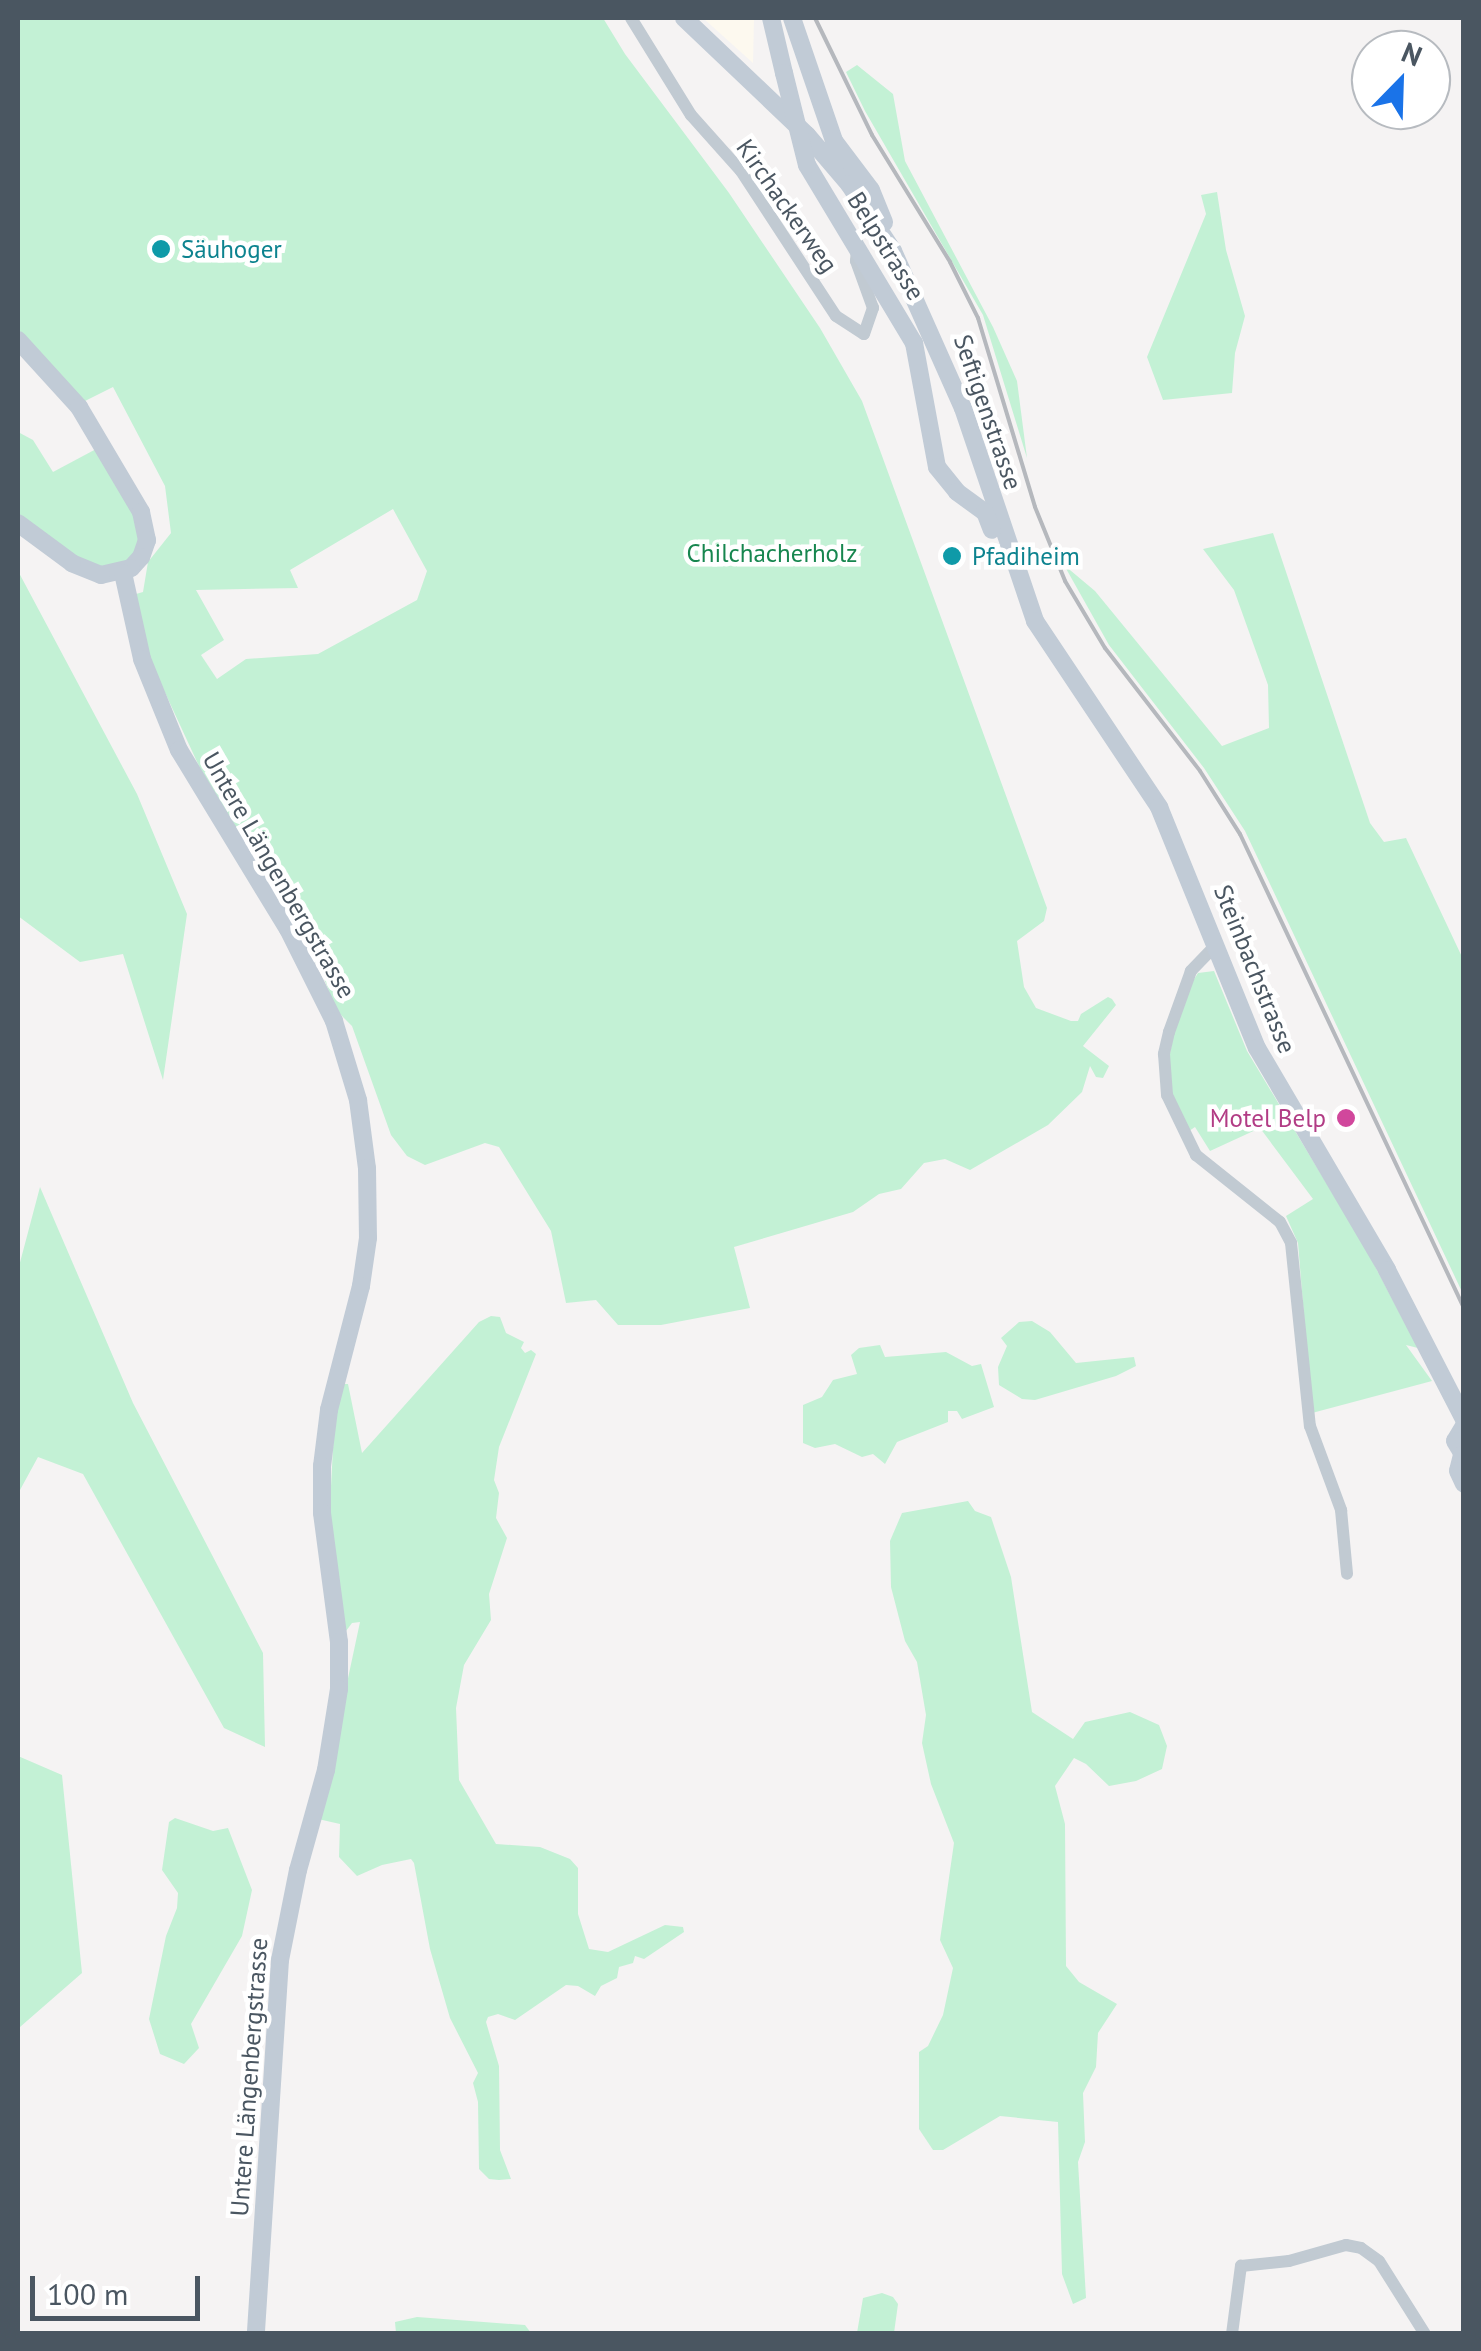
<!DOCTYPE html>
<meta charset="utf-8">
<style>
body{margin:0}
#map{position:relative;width:1481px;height:2351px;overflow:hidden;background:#f5f3f3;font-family:"PT Sans",sans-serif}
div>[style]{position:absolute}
.commercial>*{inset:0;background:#fdf9ef}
.green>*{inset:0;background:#c3f1d5}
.street>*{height:12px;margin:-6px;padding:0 6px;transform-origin:6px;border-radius:6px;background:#c1cad2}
.secondary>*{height:18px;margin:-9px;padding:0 9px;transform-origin:9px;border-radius:9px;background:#c1cbd6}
.rail>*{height:4px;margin:-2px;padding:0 2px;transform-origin:2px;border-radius:2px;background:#b5b8bd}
.secondary-bridge>*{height:18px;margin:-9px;padding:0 9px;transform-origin:9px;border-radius:9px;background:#c1cbd6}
.dots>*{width:28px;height:28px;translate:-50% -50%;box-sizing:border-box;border:5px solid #fff;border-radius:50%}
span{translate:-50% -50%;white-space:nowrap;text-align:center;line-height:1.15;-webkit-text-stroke:9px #fff;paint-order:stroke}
.street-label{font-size:25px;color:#4a5661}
.culture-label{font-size:25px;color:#0d838f}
.left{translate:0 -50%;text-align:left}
.park-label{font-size:25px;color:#17864f}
.hotel-label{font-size:25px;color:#b23c85}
.right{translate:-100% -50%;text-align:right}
.frame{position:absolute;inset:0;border:20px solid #4a5661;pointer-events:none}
.north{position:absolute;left:1351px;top:30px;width:100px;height:100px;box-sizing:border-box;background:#fff;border:2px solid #b7bbc0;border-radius:50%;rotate:23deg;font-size:28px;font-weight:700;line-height:40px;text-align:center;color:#4a5661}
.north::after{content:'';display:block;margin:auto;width:35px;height:45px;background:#1a73e8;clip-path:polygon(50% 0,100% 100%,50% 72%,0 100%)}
.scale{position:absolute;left:30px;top:2276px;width:170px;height:45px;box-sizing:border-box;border:5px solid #4a5661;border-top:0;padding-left:12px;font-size:30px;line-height:35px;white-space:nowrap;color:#4a5661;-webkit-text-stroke:8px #fff;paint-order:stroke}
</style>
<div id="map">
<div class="commercial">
<i style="clip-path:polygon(703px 18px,754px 18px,753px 63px)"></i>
</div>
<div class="green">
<i style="clip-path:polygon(evenodd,18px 18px,603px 18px,625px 54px,729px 193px,820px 328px,862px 401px,1047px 908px,1044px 921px,1017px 941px,1024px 987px,1036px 1008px,1071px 1021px,1078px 1021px,1081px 1014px,1108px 997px,1112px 999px,1116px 1005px,1083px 1046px,1109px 1066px,1103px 1078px,1096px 1077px,1090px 1066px,1082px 1092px,1048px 1125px,970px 1170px,945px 1159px,924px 1163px,901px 1189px,879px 1194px,853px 1212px,734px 1247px,750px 1308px,661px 1325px,618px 1325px,596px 1300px,566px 1303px,551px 1231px,499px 1147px,485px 1143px,425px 1165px,407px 1156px,391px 1135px,352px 1026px,336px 1010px,322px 973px,211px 792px,149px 658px,136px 594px,143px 592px,148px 562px,171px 533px,165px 486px,113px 387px,83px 402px,18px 332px,18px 18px,393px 509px,427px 571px,417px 600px,318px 654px,246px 659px,217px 679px,201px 655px,224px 640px,196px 590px,298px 588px,290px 570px,393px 509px)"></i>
<i style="clip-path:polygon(857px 65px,893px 94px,905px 161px,993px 327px,1017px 381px,1027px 458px,983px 315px,865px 111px,846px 72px)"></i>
<i style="clip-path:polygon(1217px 192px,1226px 250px,1245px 316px,1235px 353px,1232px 393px,1163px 400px,1147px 357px,1206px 214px,1201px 195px)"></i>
<i style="clip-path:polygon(18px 432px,33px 440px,53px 472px,98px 448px,132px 508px,139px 542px,131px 558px,122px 565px,92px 567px,18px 517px)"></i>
<i style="clip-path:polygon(1273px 533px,1370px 823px,1384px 842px,1406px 838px,1463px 959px,1463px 1294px,1245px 831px,1204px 768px,1109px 645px,1064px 565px,1095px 591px,1222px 746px,1269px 728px,1268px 685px,1234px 590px,1203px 549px)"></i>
<i style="clip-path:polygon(18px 571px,137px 794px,187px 914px,163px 1080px,123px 954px,80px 962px,18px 916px)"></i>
<i style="clip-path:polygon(1214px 971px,1247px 1051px,1367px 1251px,1418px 1348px,1406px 1345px,1432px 1381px,1312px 1413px,1298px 1243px,1286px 1216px,1313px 1199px,1260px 1128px,1210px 1151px,1195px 1127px,1186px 1133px,1170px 1089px,1168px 1064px,1175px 1027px,1191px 984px,1198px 973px)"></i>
<i style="clip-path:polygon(40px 1187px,133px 1403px,263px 1653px,265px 1747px,224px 1728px,83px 1474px,38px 1457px,20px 1490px,18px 1486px,18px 1270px)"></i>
<i style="clip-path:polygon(491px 1316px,500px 1317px,506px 1333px,524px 1342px,521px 1348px,525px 1353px,531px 1350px,536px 1354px,499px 1447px,494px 1480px,499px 1493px,496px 1518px,507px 1538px,489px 1594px,491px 1620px,464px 1665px,456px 1708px,459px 1780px,496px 1844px,540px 1847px,570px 1859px,578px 1868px,578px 1914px,589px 1949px,608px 1952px,665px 1925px,683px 1927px,684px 1932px,644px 1959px,635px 1956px,633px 1963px,619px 1967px,617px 1978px,601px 1986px,595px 1996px,578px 1986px,566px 1985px,515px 2020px,498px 2014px,488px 2017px,486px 2022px,499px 2066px,500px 2150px,511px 2179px,499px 2180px,489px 2179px,479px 2169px,478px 2102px,473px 2083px,478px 2073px,450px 2018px,430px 1949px,414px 1863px,411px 1859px,382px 1865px,357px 1876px,339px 1857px,340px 1824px,318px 1819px,360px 1622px,352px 1623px,343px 1635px,329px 1524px,334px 1429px,342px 1384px,348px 1384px,362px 1453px,479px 1322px)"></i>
<i style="clip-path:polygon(1032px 1321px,1050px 1332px,1076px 1363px,1134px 1357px,1136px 1366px,1116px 1376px,1035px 1400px,1022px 1399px,999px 1385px,998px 1367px,1007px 1346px,1001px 1338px,1019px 1322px)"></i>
<i style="clip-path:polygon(880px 1345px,885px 1357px,946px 1352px,972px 1366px,981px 1364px,994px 1407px,962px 1419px,957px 1411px,948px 1411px,948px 1422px,897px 1442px,885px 1464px,873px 1454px,862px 1457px,835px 1444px,815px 1448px,803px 1443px,803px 1405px,822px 1397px,833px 1380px,857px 1374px,851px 1355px,859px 1348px)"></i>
<i style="clip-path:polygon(968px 1501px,975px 1511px,991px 1517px,1011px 1577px,1032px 1712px,1073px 1739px,1085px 1722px,1130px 1712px,1159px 1725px,1167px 1746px,1162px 1769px,1136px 1781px,1109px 1786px,1086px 1764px,1074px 1758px,1055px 1786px,1065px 1824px,1066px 1966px,1079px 1982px,1117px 2004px,1098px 2033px,1096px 2067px,1083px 2093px,1085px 2142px,1078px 2162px,1086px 2298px,1073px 2304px,1062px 2274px,1058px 2122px,1000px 2116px,943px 2150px,933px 2150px,919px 2129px,919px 2052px,928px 2046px,943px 2015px,953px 1968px,940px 1940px,954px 1843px,931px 1784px,922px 1743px,926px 1715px,917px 1662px,905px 1641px,891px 1587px,890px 1541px,902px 1513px)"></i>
<i style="clip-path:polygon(18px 1756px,62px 1775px,82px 1973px,20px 2027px,18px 2041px)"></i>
<i style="clip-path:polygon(175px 1818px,213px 1831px,228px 1828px,252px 1890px,242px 1936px,191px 2024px,199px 2048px,184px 2064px,160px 2054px,149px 2019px,166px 1936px,177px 1908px,178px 1893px,162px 1870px,169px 1822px)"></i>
<i style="clip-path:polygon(882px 2293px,893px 2297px,898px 2304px,894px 2333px,857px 2333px,863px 2298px)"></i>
<i style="clip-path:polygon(417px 2317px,525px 2325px,531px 2333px,396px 2333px,395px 2322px)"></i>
</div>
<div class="street">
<i style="left:631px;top:18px;width:114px;rotate:58.3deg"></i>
<i style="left:691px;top:115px;width:75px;rotate:48.2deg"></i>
<i style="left:741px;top:171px;width:173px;rotate:56.8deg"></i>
<i style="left:836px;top:316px;width:33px;rotate:33deg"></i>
<i style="left:864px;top:334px;width:28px;rotate:-71deg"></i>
<i style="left:873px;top:308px;width:50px;rotate:-109.9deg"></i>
<i style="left:856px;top:261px;width:12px;rotate:-85deg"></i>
<i style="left:1215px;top:946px;width:35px;rotate:134deg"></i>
<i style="left:1191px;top:971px;width:65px;rotate:109.8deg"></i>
<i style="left:1169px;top:1032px;width:23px;rotate:103deg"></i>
<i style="left:1164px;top:1054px;width:41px;rotate:85.8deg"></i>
<i style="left:1167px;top:1095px;width:67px;rotate:64.2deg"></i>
<i style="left:1196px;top:1155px;width:107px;rotate:38.6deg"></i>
<i style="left:1280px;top:1222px;width:24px;rotate:62deg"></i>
<i style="left:1291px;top:1243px;width:184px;rotate:84.1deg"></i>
<i style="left:1310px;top:1426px;width:90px;rotate:69.7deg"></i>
<i style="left:1341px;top:1510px;width:64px;rotate:84.6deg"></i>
<i style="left:1232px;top:2334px;width:69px;rotate:-82.5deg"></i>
<i style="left:1241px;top:2266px;width:48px;rotate:-5.9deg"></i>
<i style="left:1289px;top:2261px;width:59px;rotate:-15.7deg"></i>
<i style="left:1346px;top:2245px;width:15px;rotate:11deg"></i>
<i style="left:1361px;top:2248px;width:22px;rotate:36deg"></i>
<i style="left:1379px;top:2261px;width:86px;rotate:57.8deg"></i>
</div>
<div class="secondary">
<i style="left:684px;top:18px;width:170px;rotate:43.6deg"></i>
<i style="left:807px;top:135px;width:65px;rotate:49.4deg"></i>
<i style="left:849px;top:184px;width:80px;rotate:56.7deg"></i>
<i style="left:893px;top:251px;width:172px;rotate:66deg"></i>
<i style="left:963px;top:408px;width:225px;rotate:71.3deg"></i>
<i style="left:1035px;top:621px;width:224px;rotate:56.3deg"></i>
<i style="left:1159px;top:807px;width:260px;rotate:67.9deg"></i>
<i style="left:1257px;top:1048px;width:257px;rotate:59.6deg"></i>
<i style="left:1387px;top:1270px;width:168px;rotate:62.7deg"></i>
<i style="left:771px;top:18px;width:57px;rotate:76.7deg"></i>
<i style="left:792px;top:18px;width:130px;rotate:71.1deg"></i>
<i style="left:834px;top:141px;width:61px;rotate:52.9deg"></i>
<i style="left:871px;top:190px;width:35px;rotate:68deg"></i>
<i style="left:807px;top:165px;width:208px;rotate:59deg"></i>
<i style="left:914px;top:343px;width:126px;rotate:79.5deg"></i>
<i style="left:937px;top:467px;width:32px;rotate:51deg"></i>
<i style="left:957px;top:492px;width:34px;rotate:36deg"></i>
<i style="left:985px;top:512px;width:19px;rotate:69deg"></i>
<i style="left:18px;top:340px;width:91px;rotate:47.7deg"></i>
<i style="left:79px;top:407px;width:122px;rotate:59.4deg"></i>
<i style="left:141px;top:512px;width:29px;rotate:78deg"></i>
<i style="left:147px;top:540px;width:18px;rotate:109deg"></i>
<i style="left:141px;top:557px;width:15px;rotate:132deg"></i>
<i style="left:131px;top:568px;width:31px;rotate:167deg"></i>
<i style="left:101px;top:575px;width:31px;rotate:-158deg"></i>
<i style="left:72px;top:563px;width:67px;rotate:-143.5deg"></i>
<i style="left:123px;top:573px;width:88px;rotate:77.5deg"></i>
<i style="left:142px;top:659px;width:98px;rotate:67.9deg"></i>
<i style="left:179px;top:750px;width:210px;rotate:58.7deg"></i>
<i style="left:288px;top:929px;width:103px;rotate:63.4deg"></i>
<i style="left:334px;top:1021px;width:83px;rotate:73.1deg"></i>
<i style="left:358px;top:1100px;width:69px;rotate:82.5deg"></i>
<i style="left:367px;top:1168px;width:70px;rotate:89.2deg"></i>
<i style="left:368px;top:1238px;width:49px;rotate:98.3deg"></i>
<i style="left:361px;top:1286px;width:128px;rotate:104.5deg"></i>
<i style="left:329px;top:1410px;width:56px;rotate:97.1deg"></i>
<i style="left:322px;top:1466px;width:47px;rotate:90deg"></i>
<i style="left:322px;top:1513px;width:130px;rotate:82.5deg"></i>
<i style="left:339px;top:1642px;width:47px;rotate:90deg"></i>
<i style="left:339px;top:1689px;width:82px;rotate:99.1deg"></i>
<i style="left:326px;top:1770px;width:104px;rotate:105.6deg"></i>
<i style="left:298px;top:1870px;width:92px;rotate:101.3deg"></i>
<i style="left:280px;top:1960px;width:375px;rotate:93.7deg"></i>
<i style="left:1464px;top:1426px;width:17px;rotate:121deg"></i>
<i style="left:1455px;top:1441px;width:17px;rotate:59deg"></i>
<i style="left:1462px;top:1455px;width:16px;rotate:104deg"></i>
<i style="left:1458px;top:1471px;width:14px;rotate:65deg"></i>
</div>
<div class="rail">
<i style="left:815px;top:18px;width:130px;rotate:64deg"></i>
<i style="left:872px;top:135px;width:149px;rotate:58.4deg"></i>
<i style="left:950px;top:262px;width:63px;rotate:63.4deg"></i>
<i style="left:978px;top:318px;width:197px;rotate:73.2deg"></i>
<i style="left:1035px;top:507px;width:80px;rotate:67.9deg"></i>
<i style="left:1065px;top:581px;width:78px;rotate:59.2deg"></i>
<i style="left:1105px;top:648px;width:155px;rotate:52.3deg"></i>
<i style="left:1200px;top:771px;width:75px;rotate:57.6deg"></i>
<i style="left:1240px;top:834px;width:524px;rotate:64.71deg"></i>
</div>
<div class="secondary-bridge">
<i style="left:784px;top:73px;width:95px;rotate:76deg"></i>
</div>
<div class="dots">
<i style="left:161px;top:249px;background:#0f9aa8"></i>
<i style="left:952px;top:556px;background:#0f9aa8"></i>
<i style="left:1346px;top:1118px;background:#d1479c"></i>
</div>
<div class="street-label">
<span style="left:787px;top:206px;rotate:55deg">Kirchackerweg</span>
<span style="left:886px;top:246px;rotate:58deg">Belpstrasse</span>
<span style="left:988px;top:412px;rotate:71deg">Seftigenstrasse</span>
<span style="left:279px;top:875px;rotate:60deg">Untere Längenbergstrasse</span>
<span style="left:1255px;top:969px;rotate:68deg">Steinbachstrasse</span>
<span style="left:249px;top:2077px;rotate:-86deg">Untere Längenbergstrasse</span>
</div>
<div class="culture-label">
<span class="left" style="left:181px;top:249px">Säuhoger</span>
<span class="left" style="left:972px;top:556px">Pfadiheim</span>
</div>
<div class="park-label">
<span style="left:772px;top:553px">Chilchacherholz</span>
</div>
<div class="hotel-label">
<span class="right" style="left:1326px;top:1118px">Motel Belp</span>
</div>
<div class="frame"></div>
<div class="north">N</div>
<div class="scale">100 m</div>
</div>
